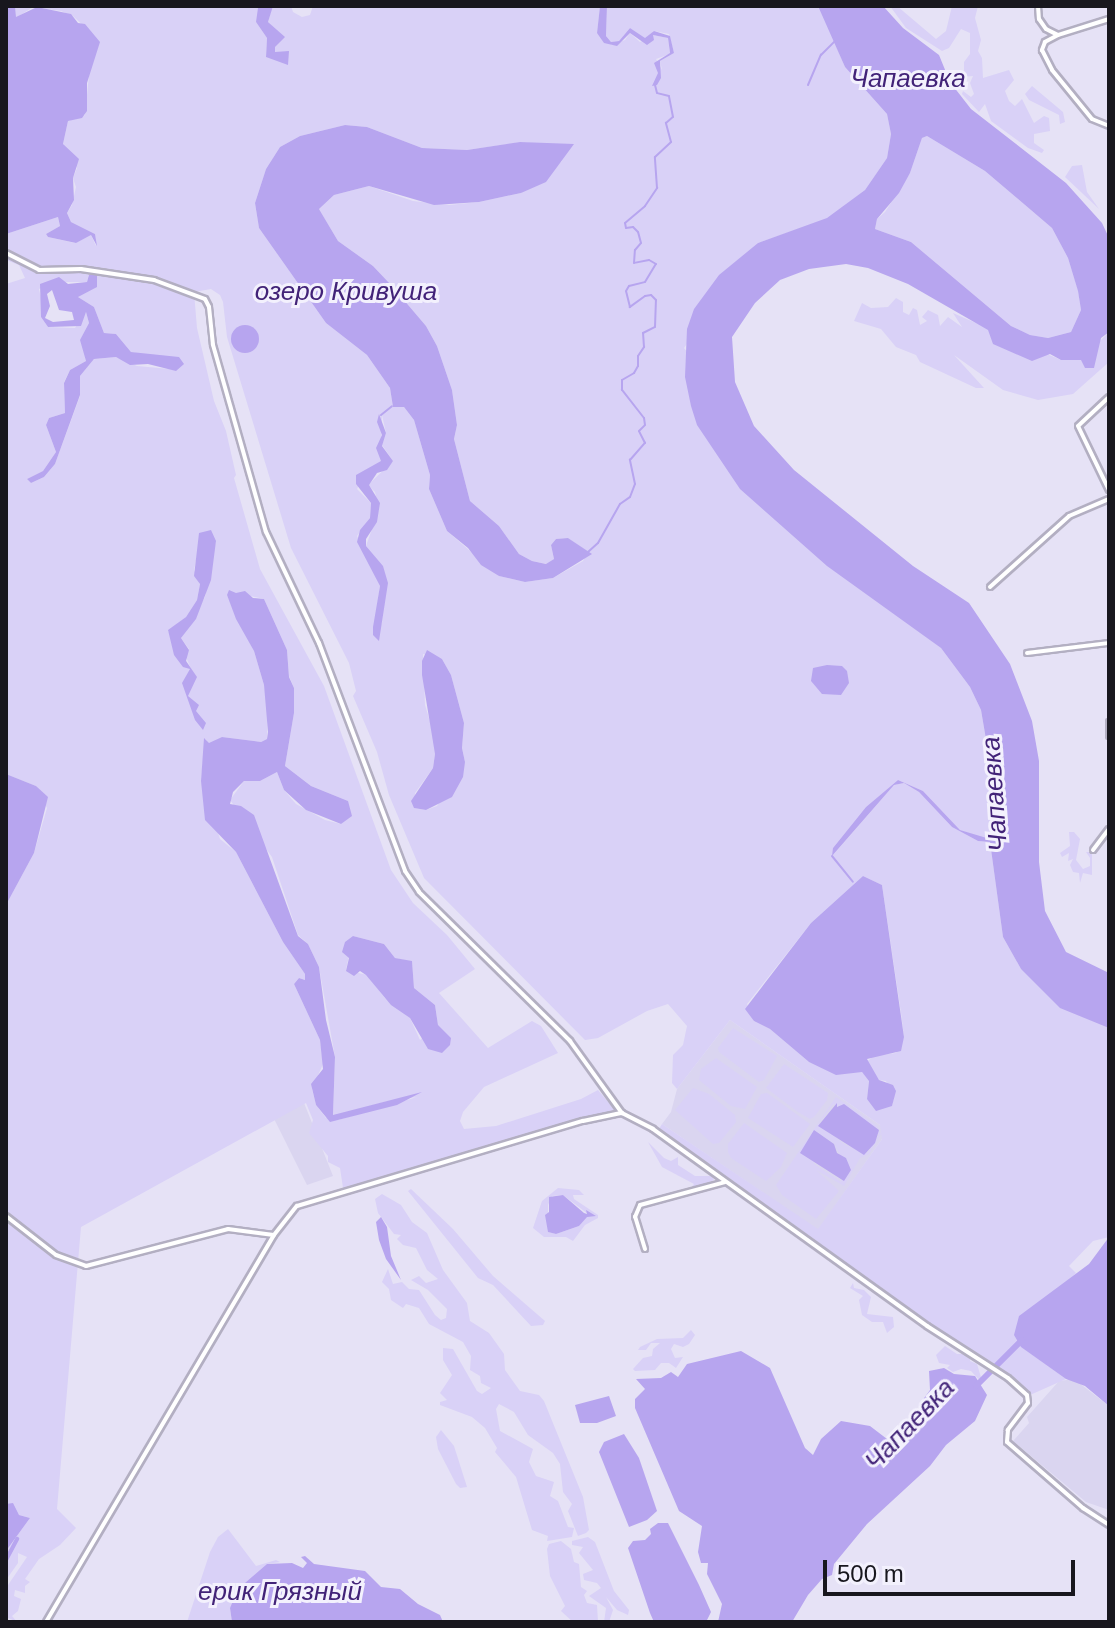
<!DOCTYPE html>
<meta charset="utf-8">
<style>
body{margin:0}
#map{position:relative;width:1115px;height:1628px;overflow:hidden;background:#e6e2f6;font-family:Arial,sans-serif}
div>[style]{position:absolute}
.built>*{inset:0;background:#dad5f0}
.green>*{inset:0;background:#d9d1f7}
.water>*{inset:0;background:#b7a5ef}
.round{border-radius:50%}
.stream>*{height:2px;margin:-1px;padding:0 1px;transform-origin:1px;border-radius:1px;background:#b7a5ef}
.canal>*{height:4px;margin:-2px;padding:0 2px;transform-origin:2px;border-radius:2px;background:#b7a5ef}
.river>*{height:6px;margin:-3px;padding:0 3px;transform-origin:3px;border-radius:3px;background:#b7a5ef}
.roads{filter:drop-shadow(2px 0 #b3afc2) drop-shadow(-2px 0 #b3afc2) drop-shadow(0 2px #b3afc2) drop-shadow(0 -2px #b3afc2)}
.minor>*{height:4px;margin:-2px;padding:0 2px;transform-origin:2px;border-radius:2px;background:#fff}
span{translate:-50% -50%;white-space:nowrap;text-align:center;line-height:1.15;-webkit-text-stroke:6px #f3f1fd;paint-order:stroke}
.water-label{font-size:26px;color:#422378;font-style:italic}
.frame{position:absolute;inset:0;border:8px solid #18171e;pointer-events:none}
.scale{position:absolute;left:823px;top:1560px;width:252px;height:36px;box-sizing:border-box;border:4px solid #18171e;border-top:0;padding-left:10px;font-size:24px;line-height:28px;white-space:nowrap;color:#18171e;-webkit-text-stroke:6px #f3f1fd;paint-order:stroke}
</style>
<div id="map">
<div class="built">
<i style="clip-path:polygon(249px 964px,333px 1176px,307px 1185px,209px 988px)"></i>
<i style="clip-path:polygon(730px 1020px,880px 1125px,884px 1131px,882px 1139px,818px 1230px,662px 1124px,671px 1112px,677px 1089px)"></i>
<i style="clip-path:polygon(1074px 1379px,1109px 1406px,1109px 1510px,1086px 1502px,1013px 1441px,1029px 1423px,1027px 1417px,1059px 1381px)"></i>
</div>
<div class="green">
<i style="clip-path:polygon(evenodd,15px 6px,291px 6px,293px 12px,302px 17px,310px 15px,313px 6px,600px 6px,597px 33px,612px 45px,625px 40px,630px 33px,640px 42px,653px 35px,668px 38px,670px 54px,656px 59px,662px 70px,660px 61px,674px 53px,669px 34px,654px 31px,645px 39px,630px 28px,619px 41px,611px 42px,606px 36px,607px 6px,820px 8px,845px 67px,887px 114px,891px 134px,887px 158px,865px 190px,827px 219px,758px 243px,684px 348px,908px 622px,941px 648px,970px 687px,981px 710px,989px 757px,990px 840px,960px 830px,923px 791px,898px 780px,866px 807px,833px 848px,834px 854px,894px 785px,904px 783px,919px 792px,952px 827px,978px 841px,990px 842px,1003px 937px,1021px 969px,1109px 1028px,1109px 1237px,1093px 1241px,1069px 1266px,1076px 1273px,1072px 1277px,1024px 1315px,1026px 1350px,1066px 1379px,1030px 1395px,1009px 1375px,923px 1320px,659px 1129px,662px 1124px,818px 1229px,882px 1139px,880px 1125px,730px 1020px,677px 1089px,672px 1083px,673px 1055px,683px 1045px,687px 1026px,668px 1004px,647px 1011px,598px 1038px,585px 1040px,424px 878px,389px 795px,377px 752px,353px 696px,356px 691px,349px 663px,291px 548px,227px 337px,223px 302px,220px 295px,211px 289px,194px 292px,197px 328px,214px 401px,226px 431px,236px 475px,234px 478px,260px 569px,324px 686px,391px 870px,413px 903px,447px 935px,475px 969px,439px 993px,488px 1048px,532px 1021px,541px 1026px,558px 1053px,484px 1087px,463px 1112px,460px 1121px,464px 1129px,496px 1126px,581px 1099px,598px 1090px,615px 1110px,343px 1188px,340px 1168px,328px 1162px,328px 1156px,309px 1133px,313px 1120px,306px 1103px,81px 1227px,57px 1509px,76px 1528px,60px 1545px,39px 1559px,25px 1579px,30px 1582px,25px 1586px,25px 1593px,15px 1590px,14px 1596px,21px 1599px,18px 1611px,12px 1616px,17px 1622px,6px 1617px,6px 1588px,27px 1557px,18px 1553px,18px 1563px,6px 1580px,6px 1551px,30px 1518px,19px 1515px,6px 1504px,6px 905px,34px 853px,47px 808px,36px 786px,6px 774px,6px 284px,25px 278px,19px 265px,6px 260px,6px 234px,58px 217px,60px 226px,46px 234px,48px 237px,75px 243px,91px 235px,96px 246px,95px 234px,71px 222px,67px 213px,72px 205px,76px 187px,73px 178px,77px 168px,63px 144px,68px 121px,85px 115px,93px 35px,73px 16px,61px 11px,33px 7px,16px 18px,15px 6px,272px 7px,268px 22px,284px 37px,275px 47px,275px 52px,281px 54px,266px 57px,267px 38px,256px 22px,272px 7px,15px 6px,345px 125px,367px 127px,422px 148px,467px 150px,521px 142px,551px 145px,562px 161px,521px 193px,479px 202px,449px 205px,413px 201px,369px 186px,334px 195px,319px 209px,338px 241px,373px 266px,392px 286px,426px 326px,437px 346px,452px 390px,457px 425px,454px 439px,470px 501px,499px 526px,519px 554px,532px 561px,547px 564px,554px 559px,551px 545px,556px 539px,568px 538px,588px 552px,583px 561px,553px 578px,525px 582px,499px 576px,447px 531px,429px 489px,430px 475px,414px 420px,404px 407px,393px 407px,390px 388px,367px 355px,326px 323px,259px 228px,255px 203px,266px 169px,280px 147px,300px 136px,345px 125px,15px 6px,97px 274px,78px 297px,94px 307px,104px 333px,116px 334px,131px 352px,179px 360px,170px 369px,137px 366px,116px 357px,94px 359px,80px 376px,80px 396px,55px 464px,44px 477px,31px 483px,27px 479px,43px 471px,56px 452px,46px 425px,49px 418px,65px 413px,64px 382px,70px 370px,86px 361px,82px 337px,89px 323px,86px 312px,75px 328px,48px 327px,41px 317px,43px 308px,39px 289px,53px 282px,87px 282px,89px 275px,97px 274px,15px 6px,382px 415px,386px 433px,382px 445px,393px 461px,368px 485px,375px 492px,379px 509px,366px 546px,385px 573px,382px 623px,373px 635px,380px 586px,357px 536px,370px 518px,371px 503px,357px 489px,365px 472px,381px 462px,382px 415px,15px 6px,216px 541px,205px 597px,181px 638px,189px 649px,186px 657px,191px 669px,168px 631px,186px 617px,197px 600px,200px 584px,194px 570px,198px 551px,216px 541px,15px 6px,236px 593px,264px 599px,287px 650px,289px 676px,294px 688px,294px 713px,285px 766px,311px 786px,348px 801px,341px 824px,325px 820px,296px 804px,284px 790px,277px 772px,260px 781px,244px 781px,230px 800px,272px 857px,298px 935px,308px 944px,319px 967px,335px 1057px,333px 1116px,388px 1101px,417px 1097px,338px 1120px,326px 1118px,316px 1105px,312px 1089px,323px 1064px,320px 1040px,294px 984px,299px 978px,305px 980px,305px 974px,283px 942px,236px 852px,220px 839px,201px 781px,205px 739px,209px 744px,222px 737px,261px 742px,267px 739px,268px 704px,264px 685px,254px 651px,227px 595px,236px 593px,15px 6px,423px 654px,442px 659px,451px 675px,464px 723px,462px 748px,465px 762px,437px 806px,426px 810px,414px 808px,415px 793px,433px 768px,435px 754px,436px 741px,425px 705px,423px 654px,15px 6px,863px 876px,882px 885px,901px 1013px,904px 1037px,896px 1053px,874px 1056px,866px 1062px,879px 1080px,886px 1081px,894px 1097px,892px 1106px,867px 1099px,869px 1080px,862px 1072px,809px 1062px,770px 1029px,754px 1021px,747px 1004px,811px 923px,863px 876px,15px 6px,353px 936px,384px 944px,395px 958px,412px 962px,414px 988px,435px 1005px,438px 1025px,420px 1040px,410px 1018px,385px 998px,367px 975px,346px 970px,353px 936px)"></i>
<i style="clip-path:polygon(890px 6px,897px 6px,936px 39px,946px 31px,952px 6px,978px 6px,975px 18px,981px 40px,978px 51px,982px 58px,983px 78px,1009px 70px,1014px 80px,1005px 91px,1009px 101px,1015px 106px,1022px 99px,1034px 123px,1044px 116px,1049px 118px,1050px 131px,1034px 134px,1034px 143px,1044px 150px,1042px 153px,1028px 148px,991px 121px,985px 104px,979px 112px,962px 94px,963px 91px,971px 97px,974px 94px,970px 83px,973px 76px,960px 77px,959px 74px,964px 73px,964px 62px,970px 54px,970px 33px,961px 29px,949px 48px,942px 51px,906px 28px)"></i>
<i style="clip-path:polygon(1032px 86px,1063px 112px,1065px 122px,1060px 124px,1059px 115px,1029px 100px,1025px 94px)"></i>
<i style="clip-path:polygon(927px 136px,985px 171px,1052px 228px,1068px 258px,1078px 290px,1081px 310px,1071px 332px,1048px 338px,1030px 335px,1011px 326px,911px 242px,875px 229px,877px 219px,885px 212px,910px 173px,922px 138px)"></i>
<i style="clip-path:polygon(1082px 165px,1087px 192px,1099px 209px,1065px 177px,1072px 166px)"></i>
<i style="clip-path:polygon(896px 298px,903px 302px,903px 312px,909px 315px,913px 308px,917px 310px,920px 325px,927px 321px,922px 317px,928px 310px,938px 315px,940px 326px,948px 317px,962px 327px,953px 313px,1061px 360px,1081px 360px,1109px 332px,1109px 362px,1073px 394px,1038px 400px,1003px 390px,954px 355px,984px 388px,976px 388px,920px 362px,916px 355px,896px 347px,881px 329px,854px 321px,862px 303px,871px 308px,888px 307px)"></i>
<i style="clip-path:polygon(1069px 832px,1074px 832px,1080px 839px,1076px 860px,1083px 869px,1090px 866px,1090px 858px,1086px 852px,1092px 852px,1092px 875px,1083px 873px,1080px 883px,1079px 873px,1073px 872px,1070px 865px,1073px 859px,1068px 861px,1069px 853px,1062px 857px,1060px 853px,1070px 846px)"></i>
<i style="clip-path:polygon(733px 1028px,777px 1056px,764px 1080px,759px 1082px,719px 1052px,718px 1048px)"></i>
<i style="clip-path:polygon(716px 1058px,757px 1087px,745px 1109px,731px 1106px,699px 1080px,701px 1069px)"></i>
<i style="clip-path:polygon(784px 1064px,828px 1093px,827px 1100px,814px 1117px,810px 1119px,798px 1112px,766px 1088px)"></i>
<i style="clip-path:polygon(693px 1088px,709px 1094px,735px 1115px,736px 1122px,719px 1143px,713px 1144px,675px 1110px)"></i>
<i style="clip-path:polygon(767px 1093px,810px 1124px,793px 1147px,748px 1118px,761px 1094px)"></i>
<i style="clip-path:polygon(evenodd,836px 1097px,877px 1126px,881px 1134px,869px 1154px,860px 1158px,844px 1186px,816px 1170px,839px 1191px,816px 1219px,782px 1195px,776px 1185px,836px 1097px,833px 1104px,879px 1135px,868px 1153px,845px 1145px,819px 1123px,833px 1104px,836px 1097px,814px 1130px,834px 1144px,846px 1166px,841px 1182px,814px 1164px,814px 1130px)"></i>
<i style="clip-path:polygon(744px 1123px,787px 1153px,781px 1167px,766px 1181px,731px 1158px,728px 1152px,728px 1144px)"></i>
<i style="clip-path:polygon(648px 1142px,664px 1158px,671px 1161px,678px 1157px,678px 1165px,695px 1176px,712px 1176px,714px 1180px,689px 1191px,694px 1184px,662px 1167px)"></i>
<i style="clip-path:polygon(evenodd,558px 1188px,579px 1190px,584px 1195px,573px 1195px,574px 1199px,598px 1215px,598px 1218px,585px 1225px,573px 1241px,566px 1237px,544px 1237px,533px 1228px,542px 1201px,558px 1188px,563px 1195px,588px 1214px,579px 1226px,556px 1234px,548px 1232px,548px 1205px,552px 1196px,563px 1195px)"></i>
<i style="clip-path:polygon(411px 1189px,453px 1229px,493px 1276px,545px 1321px,543px 1325px,531px 1326px,493px 1285px,478px 1278px,408px 1191px)"></i>
<i style="clip-path:polygon(382px 1194px,401px 1205px,412px 1222px,427px 1233px,443px 1270px,467px 1303px,470px 1321px,489px 1333px,504px 1354px,505px 1370px,520px 1391px,539px 1395px,544px 1401px,583px 1497px,589px 1530px,586px 1533px,578px 1536px,568px 1511px,572px 1504px,563px 1492px,560px 1464px,553px 1453px,528px 1435px,514px 1412px,499px 1404px,496px 1409px,500px 1431px,533px 1449px,529px 1462px,536px 1476px,554px 1482px,550px 1496px,558px 1501px,568px 1527px,574px 1528px,572px 1537px,547px 1541px,548px 1536px,532px 1530px,516px 1477px,495px 1452px,497px 1448px,485px 1428px,472px 1417px,440px 1405px,440px 1402px,447px 1400px,440px 1393px,452px 1375px,443px 1360px,443px 1348px,453px 1349px,477px 1391px,482px 1394px,491px 1388px,481px 1383px,480px 1376px,470px 1370px,471px 1356px,463px 1342px,429px 1324px,419px 1308px,406px 1304px,403px 1308px,391px 1300px,389px 1289px,382px 1282px,388px 1269px,393px 1284px,402px 1282px,409px 1289px,419px 1290px,435px 1315px,441px 1320px,446px 1318px,447px 1309px,428px 1290px,411px 1280px,419px 1276px,426px 1283px,438px 1279px,427px 1270px,416px 1248px,403px 1245px,397px 1239px,401px 1235px,394px 1234px,378px 1213px,375px 1199px)"></i>
<i style="clip-path:polygon(853px 1283px,854px 1288px,864px 1290px,871px 1297px,867px 1314px,893px 1317px,894px 1327px,887px 1333px,883px 1322px,872px 1322px,862px 1315px,859px 1300px,863px 1296px,850px 1288px)"></i>
<i style="clip-path:polygon(691px 1330px,695px 1335px,689px 1344px,683px 1347px,674px 1344px,671px 1349px,675px 1358px,683px 1357px,676px 1368px,669px 1363px,661px 1363px,655px 1370px,635px 1371px,633px 1369px,643px 1358px,652px 1356px,653px 1349px,660px 1343px,651px 1343px,646px 1350px,638px 1350px,640px 1347px,657px 1339px,683px 1338px)"></i>
<i style="clip-path:polygon(945px 1346px,957px 1354px,970px 1354px,970px 1361px,977px 1364px,983px 1384px,971px 1371px,961px 1369px,953px 1372px,947px 1368px,950px 1365px,939px 1363px,936px 1355px)"></i>
<i style="clip-path:polygon(441px 1430px,454px 1446px,467px 1487px,460px 1488px,456px 1484px,438px 1449px,436px 1437px)"></i>
<i style="clip-path:polygon(228px 1529px,256px 1566px,276px 1560px,280px 1562px,267px 1564px,230px 1608px,232px 1622px,187px 1622px,210px 1552px,218px 1537px)"></i>
<i style="clip-path:polygon(588px 1537px,595px 1542px,614px 1591px,629px 1610px,628px 1615px,617px 1610px,606px 1597px,613px 1610px,609px 1622px,604px 1622px,606px 1608px,589px 1596px,601px 1588px,597px 1583px,584px 1580px,583px 1574px,593px 1570px,579px 1553px,583px 1547px,572px 1545px,572px 1541px)"></i>
<i style="clip-path:polygon(561px 1541px,571px 1549px,574px 1562px,579px 1564px,581px 1587px,587px 1591px,584px 1595px,587px 1603px,597px 1605px,598px 1622px,573px 1622px,561px 1611px,565px 1606px,550px 1576px,547px 1549px,549px 1544px)"></i>
</div>
<div class="water">
<i style="clip-path:polygon(6px 6px,15px 6px,16px 17px,37px 7px,71px 14px,78px 23px,85px 24px,100px 42px,87px 83px,87px 111px,82px 118px,68px 121px,63px 144px,79px 159px,73px 178px,74px 200px,67px 213px,71px 222px,95px 234px,97px 246px,91px 235px,76px 243px,48px 237px,46px 234px,60px 226px,58px 217px,6px 234px)"></i>
<i style="clip-path:polygon(273px 6px,268px 22px,285px 37px,275px 47px,275px 52px,289px 51px,288px 65px,266px 57px,267px 38px,256px 22px,258px 8px)"></i>
<i style="clip-path:polygon(600px 6px,607px 6px,606px 36px,611px 42px,619px 41px,630px 28px,645px 38px,654px 31px,670px 36px,674px 53px,660px 61px,661px 78px,657px 85px,652px 86px,658px 73px,654px 63px,670px 53px,668px 38px,653px 35px,654px 40px,647px 45px,630px 33px,617px 46px,604px 43px,597px 33px)"></i>
<i style="clip-path:polygon(evenodd,818px 6px,883px 6px,903px 28px,939px 55px,950px 82px,971px 109px,1066px 183px,1102px 223px,1109px 238px,1109px 332px,1101px 338px,1094px 368px,1085px 368px,1081px 360px,1061px 360px,1050px 354px,1032px 361px,993px 344px,988px 330px,908px 284px,868px 268px,846px 264px,809px 269px,780px 280px,755px 303px,732px 337px,735px 382px,754px 426px,794px 470px,913px 566px,969px 603px,1010px 664px,1032px 721px,1039px 761px,1039px 862px,1045px 911px,1066px 952px,1109px 973px,1109px 1028px,1060px 1008px,1021px 969px,1003px 937px,990px 842px,978px 841px,952px 827px,919px 792px,904px 783px,894px 785px,832px 856px,833px 848px,866px 807px,898px 780px,923px 791px,960px 830px,990px 839px,989px 757px,981px 710px,970px 687px,941px 648px,827px 566px,740px 489px,697px 425px,691px 406px,685px 377px,687px 329px,694px 309px,719px 275px,758px 243px,827px 218px,865px 190px,887px 158px,891px 134px,887px 114px,845px 67px,818px 6px,927px 136px,985px 171px,1052px 228px,1068px 258px,1078px 291px,1081px 310px,1071px 332px,1048px 338px,1030px 335px,1011px 326px,911px 242px,875px 229px,877px 219px,899px 193px,910px 173px,922px 138px,927px 136px)"></i>
<i style="clip-path:polygon(345px 125px,367px 127px,422px 148px,467px 150px,520px 142px,574px 144px,546px 182px,521px 193px,479px 202px,434px 205px,369px 186px,334px 195px,319px 209px,338px 241px,373px 266px,392px 286px,426px 326px,437px 346px,452px 390px,457px 425px,454px 439px,470px 501px,499px 526px,519px 554px,532px 561px,546px 564px,554px 559px,551px 545px,556px 539px,568px 538px,592px 554px,553px 578px,525px 582px,499px 576px,481px 565px,468px 548px,447px 531px,429px 489px,430px 475px,414px 420px,404px 407px,393px 407px,390px 388px,367px 355px,326px 323px,259px 228px,255px 203px,266px 169px,280px 147px,300px 136px)"></i>
<i style="clip-path:polygon(evenodd,97px 274px,97px 287px,78px 297px,94px 307px,104px 333px,116px 334px,131px 352px,179px 357px,184px 364px,176px 371px,148px 364px,130px 365px,116px 357px,94px 359px,80px 376px,80px 395px,55px 464px,44px 477px,31px 483px,27px 479px,43px 471px,56px 452px,46px 425px,49px 418px,65px 413px,64px 383px,70px 370px,86px 361px,80px 340px,89px 323px,86px 312px,81px 326px,48px 327px,41px 317px,40px 284px,59px 277px,68px 284px,87px 282px,89px 275px,97px 274px,52px 290px,59px 310px,72px 312px,74px 320px,53px 322px,45px 318px,50px 306px,47px 294px,52px 290px)"></i>
<i class="round" style="left:231px;top:325px;width:28px;height:28px"></i>
<i style="clip-path:polygon(379px 414px,386px 433px,382px 446px,393px 461px,387px 470px,377px 473px,369px 485px,380px 503px,377px 522px,366px 539px,366px 546px,383px 566px,388px 583px,379px 641px,373px 635px,373px 627px,380px 586px,357px 542px,360px 530px,370px 518px,371px 503px,356px 484px,356px 475px,381px 461px,376px 448px,382px 435px,377px 422px)"></i>
<i style="clip-path:polygon(211px 530px,216px 541px,211px 580px,196px 619px,181px 638px,189px 650px,186px 661px,197px 677px,188px 696px,199px 705px,196px 711px,206px 723px,203px 730px,195px 720px,182px 683px,190px 669px,183px 667px,174px 655px,168px 630px,186px 617px,197px 600px,200px 584px,194px 576px,199px 533px)"></i>
<i style="clip-path:polygon(229px 590px,236px 593px,245px 591px,253px 598px,264px 599px,287px 650px,289px 677px,294px 688px,294px 713px,285px 766px,311px 786px,348px 801px,352px 816px,341px 824px,306px 810px,284px 790px,277px 772px,260px 781px,244px 781px,233px 792px,230px 804px,241px 806px,254px 815px,298px 936px,308px 944px,319px 967px,326px 1020px,335px 1057px,333px 1115px,422px 1092px,397px 1105px,330px 1122px,316px 1105px,311px 1084px,323px 1069px,320px 1040px,294px 984px,299px 978px,305px 980px,305px 974px,283px 942px,236px 852px,205px 820px,201px 781px,204px 738px,209px 743px,222px 737px,261px 742px,267px 739px,268px 732px,264px 685px,254px 651px,236px 619px,227px 595px)"></i>
<i style="clip-path:polygon(427px 650px,442px 659px,451px 675px,464px 723px,462px 748px,465px 762px,463px 777px,452px 797px,426px 810px,414px 808px,411px 801px,433px 768px,435px 754px,422px 675px,422px 661px)"></i>
<i style="clip-path:polygon(827px 665px,842px 666px,847px 671px,849px 683px,841px 695px,822px 694px,811px 681px,813px 668px)"></i>
<i style="clip-path:polygon(6px 774px,36px 786px,48px 797px,34px 853px,6px 905px)"></i>
<i style="clip-path:polygon(863px 876px,882px 885px,904px 1037px,901px 1051px,867px 1059px,879px 1080px,893px 1085px,896px 1091px,892px 1106px,876px 1111px,867px 1099px,869px 1081px,862px 1072px,836px 1075px,809px 1062px,770px 1029px,754px 1021px,745px 1009px,811px 923px)"></i>
<i style="clip-path:polygon(353px 936px,384px 944px,395px 958px,412px 961px,414px 988px,435px 1005px,438px 1025px,451px 1038px,450px 1045px,442px 1053px,428px 1049px,410px 1018px,391px 1005px,366px 975px,360px 971px,354px 976px,346px 971px,349px 958px,342px 952px,345px 942px)"></i>
<i style="clip-path:polygon(837px 1103px,837px 1107px,844px 1104px,879px 1130px,875px 1143px,864px 1155px,818px 1126px)"></i>
<i style="clip-path:polygon(814px 1130px,834px 1144px,837px 1153px,846px 1158px,851px 1170px,844px 1181px,800px 1153px)"></i>
<i style="clip-path:polygon(563px 1195px,584px 1213px,587px 1214px,586px 1210px,596px 1216px,587px 1217px,579px 1226px,556px 1234px,548px 1232px,545px 1215px,549px 1212px,549px 1197px)"></i>
<i style="clip-path:polygon(381px 1217px,387px 1227px,391px 1256px,401px 1280px,386px 1259px,379px 1240px,376px 1222px)"></i>
<i style="clip-path:polygon(1109px 1237px,1109px 1406px,1085px 1386px,1066px 1379px,1021px 1347px,1014px 1335px,1019px 1316px,1089px 1264px)"></i>
<i style="clip-path:polygon(741px 1351px,770px 1368px,805px 1448px,813px 1455px,821px 1439px,841px 1421px,870px 1426px,887px 1439px,907px 1437px,916px 1423px,927px 1419px,919px 1405px,930px 1390px,929px 1371px,944px 1368px,954px 1374px,975px 1376px,987px 1395px,975px 1421px,946px 1445px,930px 1466px,867px 1524px,834px 1564px,832px 1575px,822px 1579px,808px 1595px,792px 1622px,718px 1622px,722px 1604px,707px 1574px,708px 1563px,701px 1563px,698px 1552px,702px 1526px,679px 1511px,635px 1408px,635px 1399px,645px 1389px,636px 1379px,661px 1378px,671px 1372px,678px 1377px,687px 1364px)"></i>
<i style="clip-path:polygon(609px 1396px,616px 1416px,597px 1423px,580px 1423px,575px 1405px)"></i>
<i style="clip-path:polygon(624px 1434px,639px 1458px,657px 1511px,647px 1520px,629px 1527px,599px 1452px,604px 1442px)"></i>
<i style="clip-path:polygon(13px 1503px,19px 1515px,30px 1518px,6px 1551px,6px 1504px)"></i>
<i style="clip-path:polygon(658px 1523px,668px 1523px,699px 1585px,711px 1612px,706px 1622px,654px 1622px,650px 1613px,628px 1548px,633px 1541px,645px 1540px,651px 1534px,650px 1529px)"></i>
<i style="clip-path:polygon(305px 1556px,314px 1564px,365px 1571px,381px 1587px,400px 1589px,418px 1604px,440px 1615px,443px 1622px,232px 1622px,230px 1608px,238px 1589px,267px 1564px,292px 1563px,303px 1568px,307px 1563px,301px 1557px)"></i>
</div>
<div class="stream">
<i style="left:808px;top:85px;width:33px;rotate:-67deg"></i>
<i style="left:821px;top:55px;width:20px;rotate:-45deg"></i>
<i style="left:381px;top:415px;width:14px;rotate:-39deg"></i>
<i style="left:588px;top:552px;width:13px;rotate:-42deg"></i>
<i style="left:598px;top:543px;width:45px;rotate:-60.6deg"></i>
<i style="left:620px;top:504px;width:12px;rotate:-35deg"></i>
<i style="left:630px;top:497px;width:14px;rotate:-69deg"></i>
<i style="left:635px;top:484px;width:25px;rotate:-102deg"></i>
<i style="left:630px;top:460px;width:23px;rotate:-49deg"></i>
<i style="left:645px;top:443px;width:13px;rotate:-117deg"></i>
<i style="left:639px;top:431px;width:8px;rotate:-45deg"></i>
<i style="left:645px;top:425px;width:7px;rotate:-98deg"></i>
<i style="left:644px;top:418px;width:36px;rotate:-128deg"></i>
<i style="left:622px;top:390px;width:10px;rotate:-90deg"></i>
<i style="left:622px;top:380px;width:14px;rotate:-30deg"></i>
<i style="left:634px;top:373px;width:8px;rotate:-60deg"></i>
<i style="left:638px;top:366px;width:10px;rotate:-90deg"></i>
<i style="left:638px;top:356px;width:11px;rotate:-56deg"></i>
<i style="left:644px;top:347px;width:14px;rotate:-94deg"></i>
<i style="left:643px;top:333px;width:13px;rotate:-27deg"></i>
<i style="left:655px;top:327px;width:27px;rotate:-88deg"></i>
<i style="left:656px;top:300px;width:7px;rotate:-135deg"></i>
<i style="left:651px;top:295px;width:6px;rotate:171deg"></i>
<i style="left:645px;top:296px;width:19px;rotate:144deg"></i>
<i style="left:630px;top:307px;width:16px;rotate:-104deg"></i>
<i style="left:626px;top:291px;width:6px;rotate:-59deg"></i>
<i style="left:629px;top:286px;width:16px;rotate:-14deg"></i>
<i style="left:645px;top:282px;width:21px;rotate:-59deg"></i>
<i style="left:656px;top:264px;width:8px;rotate:-150deg"></i>
<i style="left:649px;top:260px;width:15px;rotate:169deg"></i>
<i style="left:634px;top:263px;width:13px;rotate:-86deg"></i>
<i style="left:635px;top:250px;width:9px;rotate:-49deg"></i>
<i style="left:641px;top:243px;width:11px;rotate:-105deg"></i>
<i style="left:638px;top:232px;width:7px;rotate:-135deg"></i>
<i style="left:633px;top:227px;width:7px;rotate:172deg"></i>
<i style="left:626px;top:228px;width:5px;rotate:-101deg"></i>
<i style="left:625px;top:223px;width:26px;rotate:-40deg"></i>
<i style="left:645px;top:206px;width:22px;rotate:-56deg"></i>
<i style="left:657px;top:188px;width:31px;rotate:-94deg"></i>
<i style="left:655px;top:157px;width:22px;rotate:-43deg"></i>
<i style="left:671px;top:142px;width:20px;rotate:-105deg"></i>
<i style="left:666px;top:123px;width:9px;rotate:-41deg"></i>
<i style="left:673px;top:117px;width:21px;rotate:-101deg"></i>
<i style="left:669px;top:96px;width:12px;rotate:-166deg"></i>
<i style="left:657px;top:93px;width:8px;rotate:-104deg"></i>
<i style="left:832px;top:856px;width:33px;rotate:51deg"></i>
</div>
<div class="canal">
<i style="left:6px;top:1560px;width:24px;rotate:-62deg"></i>
</div>
<div class="river">
<i style="left:976px;top:1386px;width:65px;rotate:-45deg"></i>
</div>
<div class="roads">
<div class="minor">
<i style="left:1038px;top:6px;width:13px;rotate:86deg"></i>
<i style="left:1039px;top:19px;width:12px;rotate:55deg"></i>
<i style="left:1046px;top:29px;width:13px;rotate:27deg"></i>
<i style="left:1109px;top:19px;width:53px;rotate:162.6deg"></i>
<i style="left:1058px;top:35px;width:15px;rotate:152deg"></i>
<i style="left:1045px;top:42px;width:9px;rotate:111deg"></i>
<i style="left:1042px;top:50px;width:22px;rotate:63deg"></i>
<i style="left:1052px;top:70px;width:63px;rotate:50.8deg"></i>
<i style="left:1092px;top:119px;width:18px;rotate:22deg"></i>
<i style="left:6px;top:253px;width:37px;rotate:27deg"></i>
<i style="left:39px;top:270px;width:42px;rotate:-1.4deg"></i>
<i style="left:81px;top:269px;width:74px;rotate:8.6deg"></i>
<i style="left:154px;top:280px;width:54px;rotate:20.4deg"></i>
<i style="left:205px;top:299px;width:9px;rotate:63deg"></i>
<i style="left:209px;top:307px;width:38px;rotate:84deg"></i>
<i style="left:213px;top:345px;width:194px;rotate:74.2deg"></i>
<i style="left:266px;top:532px;width:123px;rotate:64.5deg"></i>
<i style="left:319px;top:643px;width:244px;rotate:69.3deg"></i>
<i style="left:405px;top:871px;width:25px;rotate:56deg"></i>
<i style="left:419px;top:892px;width:212px;rotate:44.6deg"></i>
<i style="left:570px;top:1041px;width:89px;rotate:54.2deg"></i>
<i style="left:1109px;top:397px;width:42px;rotate:136.9deg"></i>
<i style="left:1078px;top:426px;width:71px;rotate:64.2deg"></i>
<i style="left:990px;top:587px;width:106px;rotate:-41.9deg"></i>
<i style="left:1069px;top:516px;width:43px;rotate:-23deg"></i>
<i style="left:1027px;top:653px;width:83px;rotate:-7deg"></i>
<i style="left:1109px;top:722px;width:14px;rotate:90deg"></i>
<i style="left:1093px;top:850px;width:26px;rotate:-53deg"></i>
<i style="left:6px;top:1216px;width:63px;rotate:38deg"></i>
<i style="left:56px;top:1255px;width:32px;rotate:20deg"></i>
<i style="left:86px;top:1266px;width:147px;rotate:-14.6deg"></i>
<i style="left:228px;top:1229px;width:46px;rotate:7.4deg"></i>
<i style="left:645px;top:1249px;width:34px;rotate:-107deg"></i>
<i style="left:635px;top:1217px;width:13px;rotate:-67deg"></i>
<i style="left:640px;top:1205px;width:88px;rotate:-15.1deg"></i>
<i style="left:46px;top:1622px;width:449px;rotate:-59.5deg"></i>
<i style="left:274px;top:1235px;width:37px;rotate:-52deg"></i>
<i style="left:297px;top:1206px;width:298px;rotate:-16.6deg"></i>
<i style="left:583px;top:1121px;width:40px;rotate:-12deg"></i>
<i style="left:622px;top:1113px;width:35px;rotate:27deg"></i>
<i style="left:653px;top:1129px;width:337px;rotate:35.7deg"></i>
<i style="left:927px;top:1326px;width:96px;rotate:32.7deg"></i>
<i style="left:1008px;top:1378px;width:25px;rotate:42deg"></i>
<i style="left:1027px;top:1395px;width:8px;rotate:83deg"></i>
<i style="left:1028px;top:1403px;width:34px;rotate:127deg"></i>
<i style="left:1008px;top:1430px;width:12px;rotate:95deg"></i>
<i style="left:1007px;top:1442px;width:101px;rotate:41deg"></i>
<i style="left:1083px;top:1508px;width:31px;rotate:33deg"></i>
</div>
</div>
<div class="water-label">
<span style="left:908px;top:79px">Чапаевка</span>
<span style="left:346px;top:292px">озеро Кривуша</span>
<span style="left:995px;top:794px;rotate:-94deg">Чапаевка</span>
<span style="left:910px;top:1425px;rotate:-46deg">Чапаевка</span>
<span style="left:280px;top:1592px">ерик Грязный</span>
</div>
<div class="frame"></div>
<div class="scale">500 m</div>
</div>
